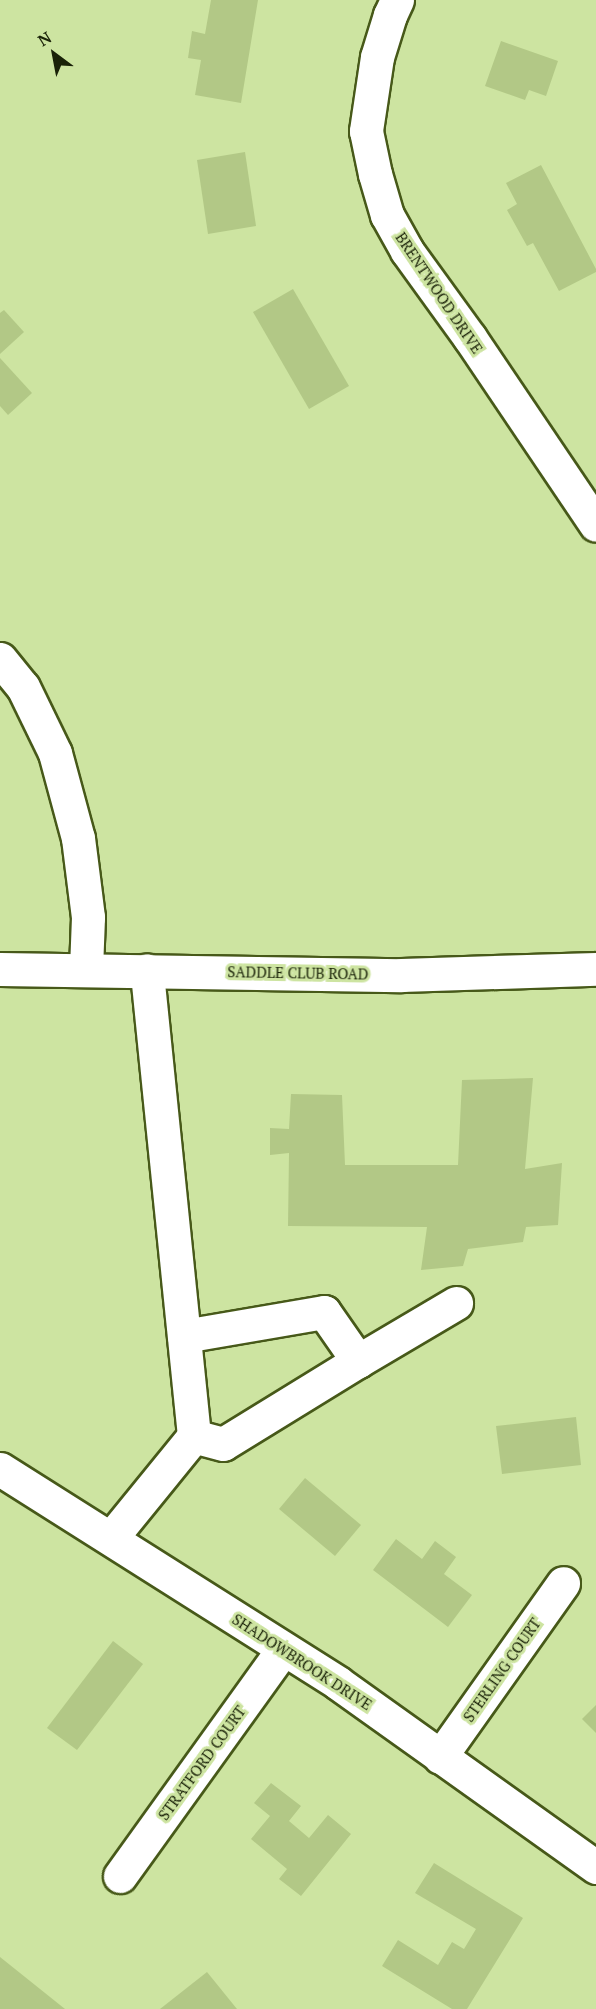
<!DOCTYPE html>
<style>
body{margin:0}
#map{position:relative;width:596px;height:2009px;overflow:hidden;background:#cde4a1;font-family:"PT Serif",serif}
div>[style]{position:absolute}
.building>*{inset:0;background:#b2c886}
.roads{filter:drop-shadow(2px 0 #475919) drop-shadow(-2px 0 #475919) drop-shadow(0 2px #475919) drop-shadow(0 -2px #475919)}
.minor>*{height:33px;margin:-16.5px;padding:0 16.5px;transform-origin:16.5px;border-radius:16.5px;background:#fff}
span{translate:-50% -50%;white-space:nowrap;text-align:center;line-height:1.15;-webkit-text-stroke:6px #cde4a1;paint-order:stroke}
.street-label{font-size:15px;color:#1a2208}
.north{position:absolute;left:24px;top:24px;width:60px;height:60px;-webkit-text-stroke:4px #cde4a1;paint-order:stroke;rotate:328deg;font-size:16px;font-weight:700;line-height:24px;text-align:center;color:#1a2208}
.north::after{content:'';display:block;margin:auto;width:21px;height:27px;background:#1a2208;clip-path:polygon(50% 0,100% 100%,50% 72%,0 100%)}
</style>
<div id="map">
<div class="building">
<i style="clip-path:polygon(211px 0,258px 0,241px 103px,195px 95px,201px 60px,188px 58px,192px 31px,205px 34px)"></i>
<i style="clip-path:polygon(501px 41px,558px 61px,546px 96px,529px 90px,525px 100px,485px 86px)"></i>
<i style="clip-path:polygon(245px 152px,256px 226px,208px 234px,197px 160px)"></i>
<i style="clip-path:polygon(541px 165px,596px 269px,596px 272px,559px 291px,533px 243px,527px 246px,507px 210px,517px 204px,506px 183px)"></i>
<i style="clip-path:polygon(293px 289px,349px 386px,309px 409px,253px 312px)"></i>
<i style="clip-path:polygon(4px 310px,24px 332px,0 354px,0 313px)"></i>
<i style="clip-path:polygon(0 358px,32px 393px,8px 415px,0 406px)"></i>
<i style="clip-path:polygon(533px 1078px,525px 1169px,562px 1163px,558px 1225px,526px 1227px,523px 1242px,468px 1249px,463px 1266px,421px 1270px,427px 1227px,288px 1226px,289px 1153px,270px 1155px,270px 1128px,289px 1129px,291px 1094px,342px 1095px,345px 1165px,458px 1165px,462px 1080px)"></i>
<i style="clip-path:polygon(576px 1417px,581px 1465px,502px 1474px,496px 1426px)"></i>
<i style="clip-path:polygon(305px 1478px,361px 1525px,335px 1556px,279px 1509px)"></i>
<i style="clip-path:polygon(396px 1539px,422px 1559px,435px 1541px,456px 1557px,444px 1574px,472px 1595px,448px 1627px,373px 1570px)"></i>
<i style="clip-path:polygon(113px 1641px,143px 1664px,77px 1750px,47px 1728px)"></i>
<i style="clip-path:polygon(596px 1705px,596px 1733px,582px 1719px)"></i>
<i style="clip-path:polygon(271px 1783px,301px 1806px,289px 1821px,309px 1838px,328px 1815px,351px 1834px,301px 1896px,279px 1879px,287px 1869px,251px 1839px,270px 1816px,254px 1803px)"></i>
<i style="clip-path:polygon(434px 1863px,523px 1918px,467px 2009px,452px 2009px,382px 1966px,398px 1940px,438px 1965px,452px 1942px,464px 1949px,476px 1929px,415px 1893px)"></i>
<i style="clip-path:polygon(0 1957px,65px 2009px,0 2009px)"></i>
<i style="clip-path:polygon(207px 1972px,237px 2009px,160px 2009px)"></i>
</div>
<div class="roads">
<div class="minor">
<i style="left:397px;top:0;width:17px;rotate:115deg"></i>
<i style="left:390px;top:15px;width:44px;rotate:107.2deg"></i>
<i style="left:377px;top:57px;width:75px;rotate:98.5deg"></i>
<i style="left:366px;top:131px;width:44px;rotate:78.2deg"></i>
<i style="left:375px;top:174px;width:43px;rotate:73.7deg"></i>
<i style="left:387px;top:215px;width:41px;rotate:60.9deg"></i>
<i style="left:407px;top:251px;width:107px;rotate:54.1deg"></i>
<i style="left:470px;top:338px;width:225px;rotate:56deg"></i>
<i style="left:0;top:659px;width:36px;rotate:51deg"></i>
<i style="left:23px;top:687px;width:73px;rotate:64.1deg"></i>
<i style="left:55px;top:753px;width:88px;rotate:74.9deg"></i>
<i style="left:78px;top:838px;width:80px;rotate:82.8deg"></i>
<i style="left:88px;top:917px;width:52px;rotate:92.2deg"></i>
<i style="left:0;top:969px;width:401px;rotate:0.9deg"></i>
<i style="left:401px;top:975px;width:195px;rotate:-1.8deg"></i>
<i style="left:184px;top:1336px;width:142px;rotate:-9.7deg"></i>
<i style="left:324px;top:1312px;width:60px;rotate:55.2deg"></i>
<i style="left:358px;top:1361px;width:158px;rotate:148.4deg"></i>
<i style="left:223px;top:1444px;width:30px;rotate:-165deg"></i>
<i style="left:358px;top:1361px;width:114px;rotate:-30.6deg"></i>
<i style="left:0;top:1469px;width:400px;rotate:32.3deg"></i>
<i style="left:338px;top:1683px;width:317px;rotate:35.5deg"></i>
<i style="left:111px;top:1538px;width:132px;rotate:-50.9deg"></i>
<i style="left:194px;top:1436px;width:468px;rotate:-95.8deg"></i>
<i style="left:440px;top:1757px;width:213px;rotate:-54.7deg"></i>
<i style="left:120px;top:1876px;width:279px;rotate:-54.3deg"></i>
</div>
</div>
<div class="street-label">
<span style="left:439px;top:293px;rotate:56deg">BRENTWOOD DRIVE</span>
<span style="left:298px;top:973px;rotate:1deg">SADDLE CLUB ROAD</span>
<span style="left:302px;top:1662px;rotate:33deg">SHADOWBROOK DRIVE</span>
<span style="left:502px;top:1670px;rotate:-55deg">STERLING COURT</span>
<span style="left:202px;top:1763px;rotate:-54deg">STRATFORD COURT</span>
</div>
<div class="north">N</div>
</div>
